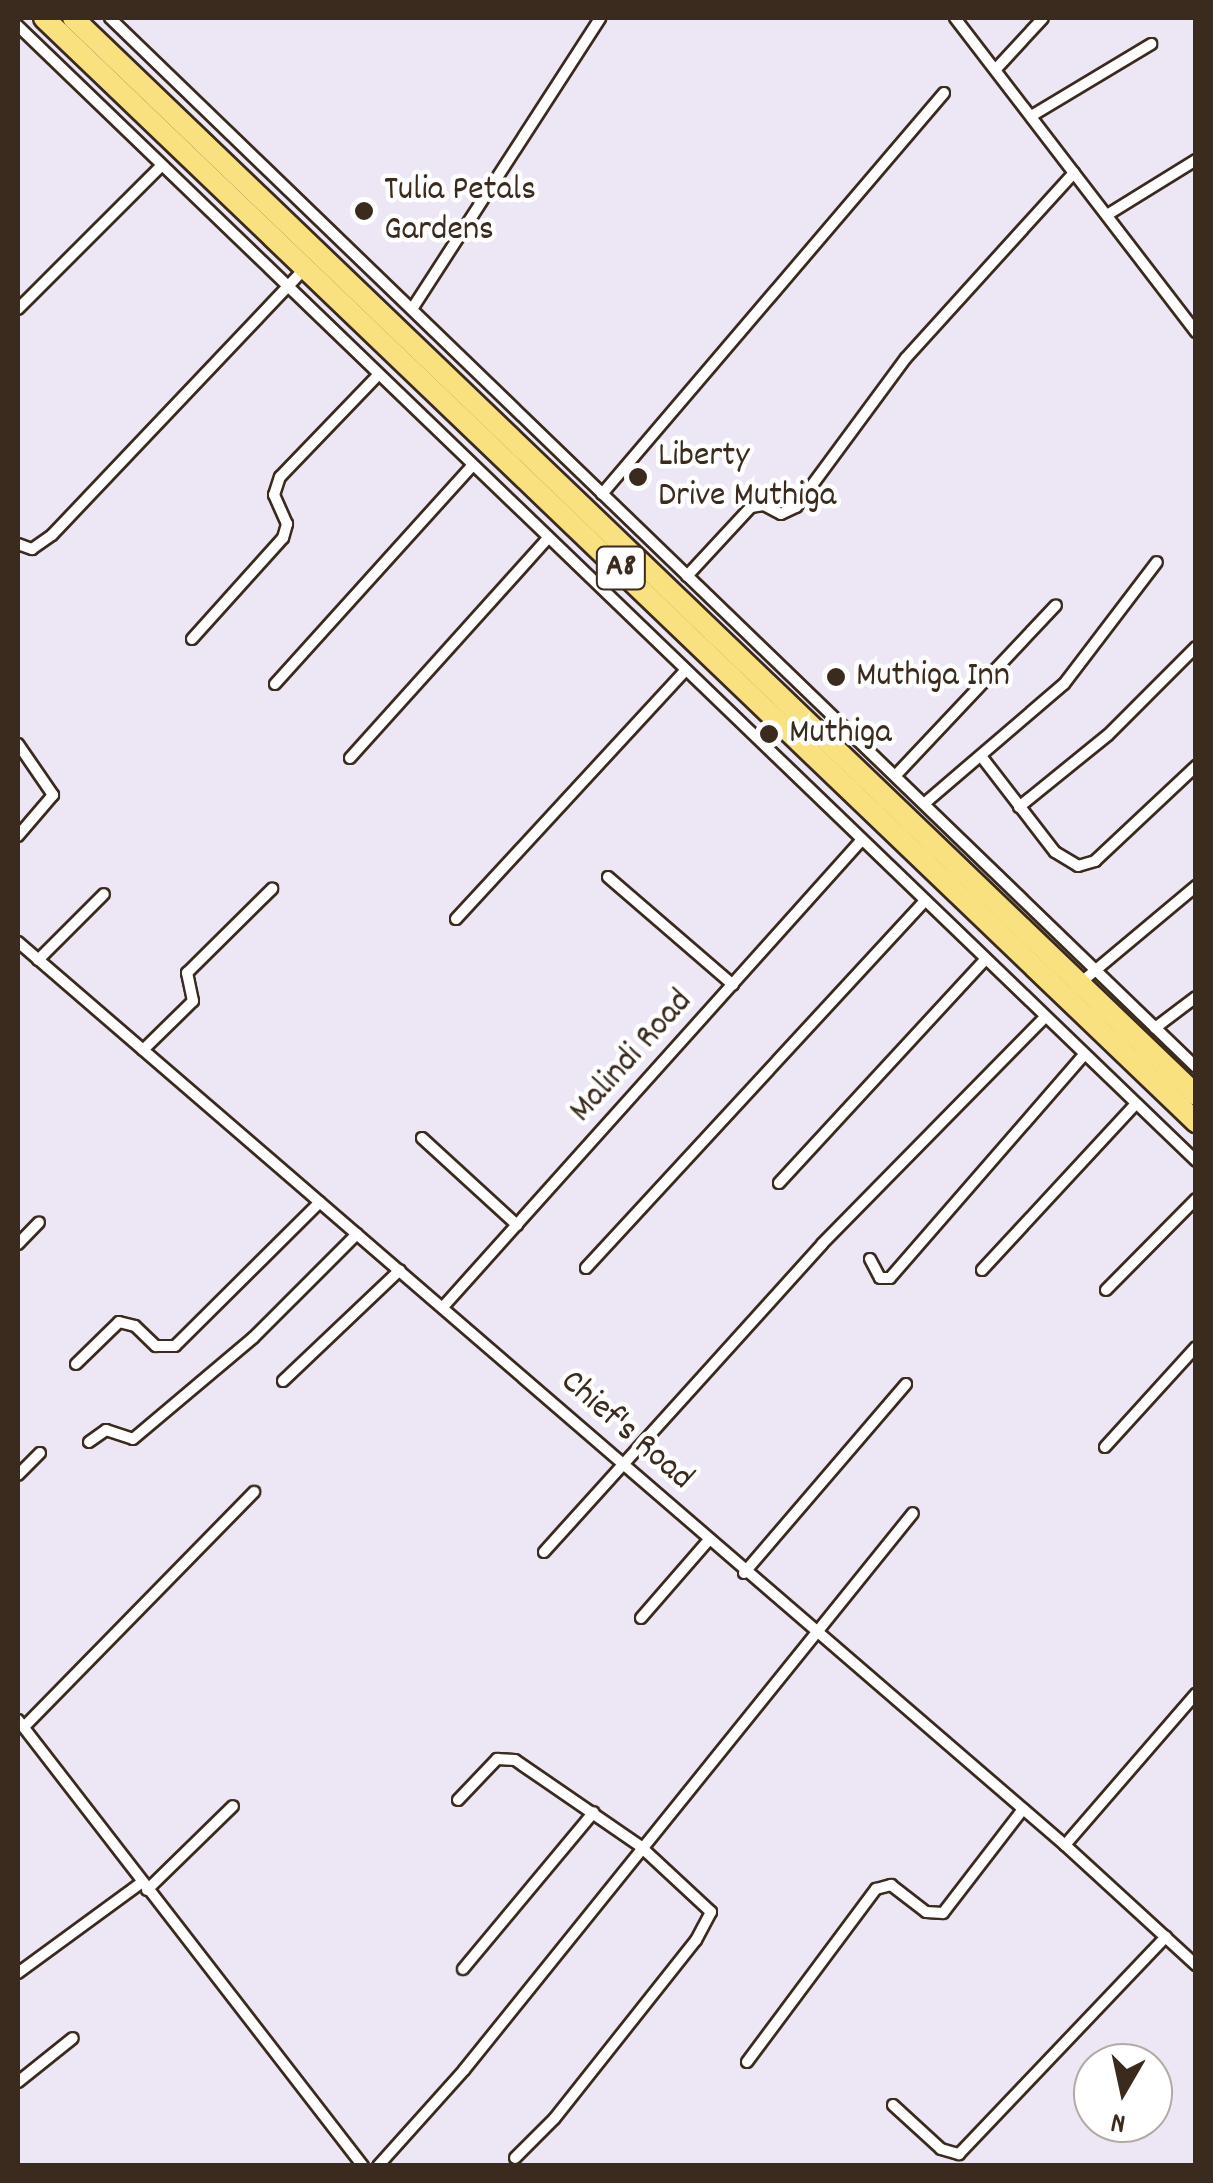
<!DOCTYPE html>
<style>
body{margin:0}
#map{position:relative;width:1213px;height:2183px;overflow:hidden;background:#ede7f5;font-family:Dekko,sans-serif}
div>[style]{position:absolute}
.roads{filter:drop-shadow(2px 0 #3b2a1e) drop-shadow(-2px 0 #3b2a1e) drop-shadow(0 2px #3b2a1e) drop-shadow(0 -2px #3b2a1e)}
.street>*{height:10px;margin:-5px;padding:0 5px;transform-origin:5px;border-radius:5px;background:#fff}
.highway>*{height:20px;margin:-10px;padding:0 10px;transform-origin:10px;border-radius:10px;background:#fae180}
.dots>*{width:28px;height:28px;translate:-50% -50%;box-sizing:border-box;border:5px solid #fff;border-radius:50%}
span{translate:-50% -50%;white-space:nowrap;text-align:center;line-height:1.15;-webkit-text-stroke:9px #fff;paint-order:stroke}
.shield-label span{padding:2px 8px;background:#fff;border:2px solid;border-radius:8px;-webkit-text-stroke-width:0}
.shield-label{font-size:32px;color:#3b2a1e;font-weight:700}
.poi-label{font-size:35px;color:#3b2a1e}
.left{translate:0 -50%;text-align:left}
.street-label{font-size:35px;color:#3b2a1e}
.frame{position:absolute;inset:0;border:20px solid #3b2a1e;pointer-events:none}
.north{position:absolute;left:1073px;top:2043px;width:100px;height:100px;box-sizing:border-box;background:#fff;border:2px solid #b1aaa5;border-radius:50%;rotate:189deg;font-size:28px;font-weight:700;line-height:40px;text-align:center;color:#3b2a1e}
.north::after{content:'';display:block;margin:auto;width:35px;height:45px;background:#3b2a1e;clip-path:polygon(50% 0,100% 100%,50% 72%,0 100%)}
</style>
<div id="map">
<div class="roads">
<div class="street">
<i style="left:110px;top:18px;width:1510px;rotate:44.01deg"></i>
<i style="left:955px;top:18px;width:396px;rotate:52.5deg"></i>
<i style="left:18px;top:26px;width:1636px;rotate:43.93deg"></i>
<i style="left:996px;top:69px;width:69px;rotate:-47.3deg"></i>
<i style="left:1033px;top:115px;width:138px;rotate:-31deg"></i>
<i style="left:1107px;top:215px;width:105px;rotate:-31.7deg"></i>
<i style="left:414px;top:306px;width:343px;rotate:-57.1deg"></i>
<i style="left:18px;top:309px;width:202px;rotate:-45deg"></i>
<i style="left:602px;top:494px;width:527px;rotate:-49.54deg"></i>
<i style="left:18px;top:544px;width:15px;rotate:20deg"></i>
<i style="left:32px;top:549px;width:24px;rotate:-35deg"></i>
<i style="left:52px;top:535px;width:368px;rotate:-46.5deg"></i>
<i style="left:687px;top:576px;width:94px;rotate:-47.2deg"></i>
<i style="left:751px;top:507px;width:13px;rotate:-9deg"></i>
<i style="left:764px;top:505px;width:19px;rotate:28deg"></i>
<i style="left:781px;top:514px;width:17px;rotate:-25deg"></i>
<i style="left:796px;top:507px;width:185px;rotate:-53.6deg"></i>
<i style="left:906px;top:358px;width:250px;rotate:-47.8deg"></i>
<i style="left:192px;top:639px;width:136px;rotate:-48deg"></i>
<i style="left:283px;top:538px;width:15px;rotate:-74deg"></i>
<i style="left:287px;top:524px;width:32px;rotate:-114deg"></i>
<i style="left:274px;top:495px;width:19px;rotate:-72deg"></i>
<i style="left:280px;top:477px;width:141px;rotate:-46.1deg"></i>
<i style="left:275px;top:684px;width:294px;rotate:-47.9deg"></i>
<i style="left:18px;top:744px;width:62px;rotate:55.5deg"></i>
<i style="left:53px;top:795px;width:54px;rotate:130.5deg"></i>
<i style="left:981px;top:756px;width:121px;rotate:52.4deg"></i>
<i style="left:1055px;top:852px;width:27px;rotate:31deg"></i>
<i style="left:1078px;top:866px;width:18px;rotate:-16deg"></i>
<i style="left:1095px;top:861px;width:139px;rotate:-43.2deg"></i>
<i style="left:350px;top:758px;width:295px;rotate:-48deg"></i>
<i style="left:896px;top:775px;width:233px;rotate:-46.7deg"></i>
<i style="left:925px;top:803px;width:183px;rotate:-40.6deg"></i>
<i style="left:1064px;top:684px;width:153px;rotate:-52.7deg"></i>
<i style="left:1019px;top:807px;width:114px;rotate:-39deg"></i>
<i style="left:1108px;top:735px;width:124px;rotate:-45deg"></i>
<i style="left:608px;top:877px;width:165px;rotate:40.8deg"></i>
<i style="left:456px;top:919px;width:338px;rotate:-47.3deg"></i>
<i style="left:18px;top:942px;width:1383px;rotate:40.78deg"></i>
<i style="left:1065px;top:1845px;width:178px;rotate:42.5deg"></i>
<i style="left:38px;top:960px;width:93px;rotate:-45deg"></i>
<i style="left:1079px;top:984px;width:153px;rotate:-39.9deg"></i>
<i style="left:1155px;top:1028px;width:51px;rotate:-37.1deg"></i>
<i style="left:143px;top:1050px;width:70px;rotate:-44.4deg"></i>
<i style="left:193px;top:1001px;width:29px;rotate:-102deg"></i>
<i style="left:187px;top:973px;width:120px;rotate:-44.7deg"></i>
<i style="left:422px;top:1138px;width:129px;rotate:42.5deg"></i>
<i style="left:779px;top:1183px;width:304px;rotate:-47.3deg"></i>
<i style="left:18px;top:1244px;width:30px;rotate:-46deg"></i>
<i style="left:870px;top:1259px;width:21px;rotate:62deg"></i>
<i style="left:880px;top:1278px;width:10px"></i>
<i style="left:890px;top:1278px;width:294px;rotate:-49deg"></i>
<i style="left:586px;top:1268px;width:500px;rotate:-47.3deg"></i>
<i style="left:982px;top:1270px;width:225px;rotate:-47.2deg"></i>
<i style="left:1106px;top:1290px;width:128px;rotate:-45.3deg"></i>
<i style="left:443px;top:1307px;width:625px;rotate:-48.12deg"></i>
<i style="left:76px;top:1364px;width:60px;rotate:-44.3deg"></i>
<i style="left:119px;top:1322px;width:16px;rotate:14deg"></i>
<i style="left:135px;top:1326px;width:29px;rotate:44deg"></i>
<i style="left:156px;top:1346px;width:19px"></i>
<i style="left:175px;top:1346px;width:204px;rotate:-44.8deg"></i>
<i style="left:283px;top:1381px;width:161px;rotate:-43.5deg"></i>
<i style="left:89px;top:1442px;width:21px;rotate:-35deg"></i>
<i style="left:106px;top:1430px;width:28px;rotate:18deg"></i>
<i style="left:133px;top:1439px;width:157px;rotate:-40.1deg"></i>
<i style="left:253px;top:1338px;width:147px;rotate:-45deg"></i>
<i style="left:1105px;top:1447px;width:135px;rotate:-47.7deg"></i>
<i style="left:18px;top:1475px;width:31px;rotate:-45deg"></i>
<i style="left:544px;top:1552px;width:415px;rotate:-47.9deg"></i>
<i style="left:822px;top:1244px;width:317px;rotate:-45.5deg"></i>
<i style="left:744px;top:1573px;width:249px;rotate:-49.4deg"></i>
<i style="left:641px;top:1618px;width:102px;rotate:-49deg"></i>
<i style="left:18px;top:1720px;width:564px;rotate:52.28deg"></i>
<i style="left:24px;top:1727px;width:329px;rotate:-45.6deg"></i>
<i style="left:458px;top:1800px;width:57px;rotate:-46.4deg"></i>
<i style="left:497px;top:1759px;width:18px;rotate:3deg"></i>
<i style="left:515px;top:1760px;width:152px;rotate:34.5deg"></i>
<i style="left:640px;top:1846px;width:97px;rotate:42.9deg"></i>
<i style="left:711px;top:1912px;width:32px;rotate:118deg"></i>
<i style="left:696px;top:1940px;width:228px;rotate:128.4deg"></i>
<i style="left:554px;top:2119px;width:55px;rotate:135deg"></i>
<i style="left:1065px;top:1845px;width:200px;rotate:-49.1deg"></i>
<i style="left:147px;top:1890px;width:120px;rotate:-44.3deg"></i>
<i style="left:463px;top:1969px;width:204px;rotate:-50.2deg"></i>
<i style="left:18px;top:1973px;width:152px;rotate:-36.2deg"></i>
<i style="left:747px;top:2062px;width:216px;rotate:-53.3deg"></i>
<i style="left:876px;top:1889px;width:16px;rotate:-15deg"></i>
<i style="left:891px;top:1885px;width:44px;rotate:37.6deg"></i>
<i style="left:926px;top:1912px;width:17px;rotate:3deg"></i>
<i style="left:943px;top:1913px;width:131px;rotate:-52.4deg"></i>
<i style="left:18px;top:2082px;width:70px;rotate:-38.7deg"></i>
<i style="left:893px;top:2105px;width:65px;rotate:42.5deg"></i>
<i style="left:941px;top:2149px;width:19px;rotate:16deg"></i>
<i style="left:959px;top:2154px;width:300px;rotate:-46.4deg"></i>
<i style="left:378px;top:2166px;width:129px;rotate:-48.1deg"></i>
<i style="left:464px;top:2070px;width:715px;rotate:-51.13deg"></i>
</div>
<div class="highway">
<i style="left:44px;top:18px;width:1596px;rotate:43.78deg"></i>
<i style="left:73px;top:18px;width:1556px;rotate:43.8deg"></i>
</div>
</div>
<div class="dots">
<i style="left:364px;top:211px;background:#3b2a1e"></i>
<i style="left:638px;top:477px;background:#3b2a1e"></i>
<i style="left:836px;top:677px;background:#3b2a1e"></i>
<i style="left:769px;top:734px;background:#3b2a1e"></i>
</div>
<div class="shield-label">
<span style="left:621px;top:568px">A8</span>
</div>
<div class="poi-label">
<span class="left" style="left:384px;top:211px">Tulia Petals<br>Gardens</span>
<span class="left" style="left:658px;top:477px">Liberty<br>Drive Muthiga</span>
<span class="left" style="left:856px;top:677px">Muthiga Inn</span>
<span class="left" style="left:789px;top:734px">Muthiga</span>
</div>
<div class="street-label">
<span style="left:632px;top:1057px;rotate:-48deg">Malindi Road</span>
<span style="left:626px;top:1431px;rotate:41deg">Chief's Road</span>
</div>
<div class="frame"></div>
<div class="north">N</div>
</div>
